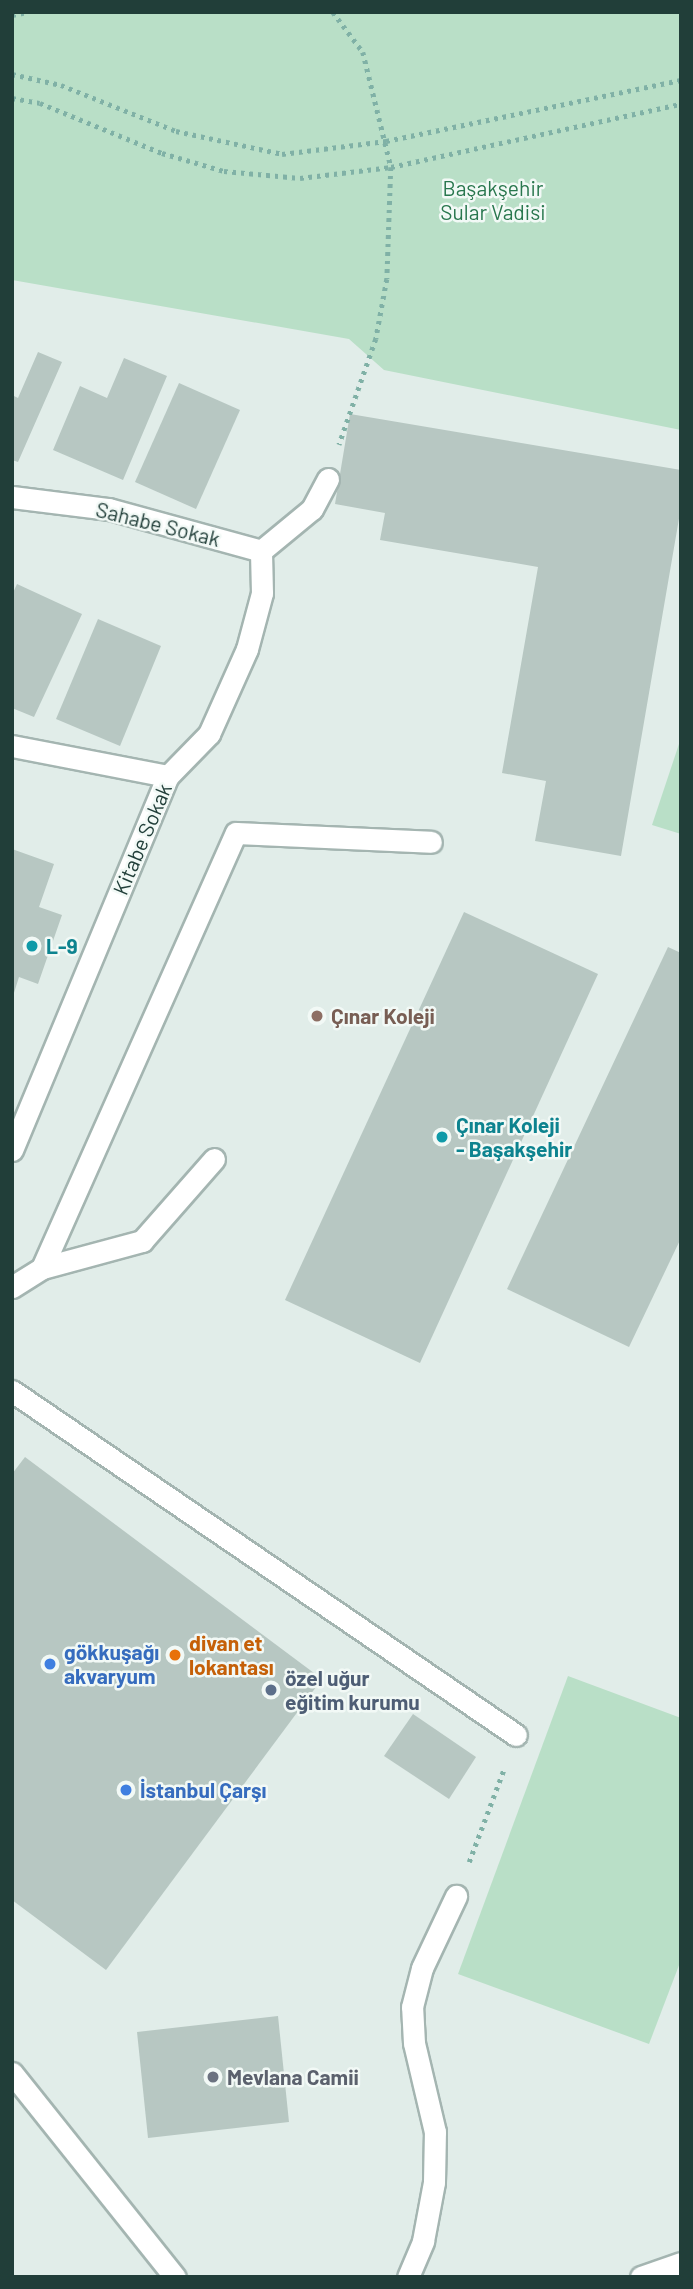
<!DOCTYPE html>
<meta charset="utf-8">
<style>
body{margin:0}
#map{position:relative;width:693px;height:2289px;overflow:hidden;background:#e1ede9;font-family:Barlow,sans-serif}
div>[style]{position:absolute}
.green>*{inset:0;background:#b9dfc7}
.building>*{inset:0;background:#b7c7c2}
.path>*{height:4.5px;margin-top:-2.25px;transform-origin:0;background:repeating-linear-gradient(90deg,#80b1a6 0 3.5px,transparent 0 8.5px)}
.roads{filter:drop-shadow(2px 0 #a4b5b1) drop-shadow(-2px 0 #a4b5b1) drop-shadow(0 2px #a4b5b1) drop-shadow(0 -2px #a4b5b1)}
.lane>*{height:21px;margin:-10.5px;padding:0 10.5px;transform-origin:10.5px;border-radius:10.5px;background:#fff}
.secondary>*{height:21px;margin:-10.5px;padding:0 10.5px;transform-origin:10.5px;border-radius:10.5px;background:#fff}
.dots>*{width:19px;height:19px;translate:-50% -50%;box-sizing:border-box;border:4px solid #f2f9f6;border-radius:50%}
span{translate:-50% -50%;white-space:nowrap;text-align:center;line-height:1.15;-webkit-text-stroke:5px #f2f9f6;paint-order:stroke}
.park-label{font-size:21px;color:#29774e}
.street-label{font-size:21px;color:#213e39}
.culture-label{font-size:21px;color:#0d838f;font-weight:700}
.left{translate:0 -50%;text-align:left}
.education-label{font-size:21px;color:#785e54;font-weight:700}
.food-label{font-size:21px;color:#c56008;font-weight:700}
.shop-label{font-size:21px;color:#366cbe;font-weight:700}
.service-label{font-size:21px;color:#4e5e75;font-weight:700}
.worship-label{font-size:21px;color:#5b616d;font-weight:700}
.frame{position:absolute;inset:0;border:14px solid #213e39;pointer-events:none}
</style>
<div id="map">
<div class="green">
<i style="clip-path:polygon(12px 12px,681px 12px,681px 430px,384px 370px,349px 339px,12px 280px)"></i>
<i style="clip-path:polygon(681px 738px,681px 834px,652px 825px)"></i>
<i style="clip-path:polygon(568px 1676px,681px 1718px,681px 1960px,649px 2044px,458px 1974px)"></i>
</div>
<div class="building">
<i style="clip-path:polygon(38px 352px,62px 362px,18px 462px,12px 460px,12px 395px,18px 398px)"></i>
<i style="clip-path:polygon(124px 358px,167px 376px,123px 480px,53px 450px,80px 386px,107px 398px)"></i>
<i style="clip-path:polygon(179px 383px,240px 410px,196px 509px,135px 482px)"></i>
<i style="clip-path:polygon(350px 414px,681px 470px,681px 507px,621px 856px,535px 841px,546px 781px,502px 773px,538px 567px,380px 540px,385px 513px,335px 504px)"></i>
<i style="clip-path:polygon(17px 584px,82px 614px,34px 717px,12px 708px,12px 595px)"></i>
<i style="clip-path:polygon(98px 619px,161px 646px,120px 746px,56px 719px)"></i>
<i style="clip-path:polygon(12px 849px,54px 864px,39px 907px,62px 915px,38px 984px,19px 977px,13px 996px)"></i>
<i style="clip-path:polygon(464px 912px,598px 974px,420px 1363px,285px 1300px)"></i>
<i style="clip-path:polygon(668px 947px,681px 953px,681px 1238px,629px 1347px,507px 1289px)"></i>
<i style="clip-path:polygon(25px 1457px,322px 1679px,106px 1970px,12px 1900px,12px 1474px)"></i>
<i style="clip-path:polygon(413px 1714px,476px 1757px,449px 1799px,384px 1756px)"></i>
<i style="clip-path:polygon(278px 2016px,289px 2122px,148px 2138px,137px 2032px)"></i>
</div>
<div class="path">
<i style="left:333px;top:12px;width:50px;rotate:53.1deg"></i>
<i style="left:363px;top:52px;width:118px;rotate:76.3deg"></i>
<i style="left:391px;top:167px;width:112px;rotate:92deg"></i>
<i style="left:387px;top:279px;width:61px;rotate:100.4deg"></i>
<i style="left:376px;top:339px;width:112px;rotate:109.2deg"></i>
<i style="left:12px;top:15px;width:16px;rotate:-11deg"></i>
<i style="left:12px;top:74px;width:50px;rotate:12.7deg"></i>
<i style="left:61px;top:85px;width:124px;rotate:21.8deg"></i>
<i style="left:176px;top:131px;width:108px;rotate:12.2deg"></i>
<i style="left:282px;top:154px;width:105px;rotate:-7.1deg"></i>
<i style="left:386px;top:141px;width:301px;rotate:-11.7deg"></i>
<i style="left:12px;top:98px;width:28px;rotate:10deg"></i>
<i style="left:40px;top:103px;width:132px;rotate:22.3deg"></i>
<i style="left:162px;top:153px;width:65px;rotate:16.2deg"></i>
<i style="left:224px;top:171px;width:76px;rotate:5.3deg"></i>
<i style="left:300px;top:178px;width:92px;rotate:-6.9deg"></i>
<i style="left:391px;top:167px;width:297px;rotate:-12.3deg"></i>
<i style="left:469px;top:1862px;width:99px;rotate:-69.4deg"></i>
</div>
<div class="roads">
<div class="lane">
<i style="left:12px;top:497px;width:98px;rotate:7.1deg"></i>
<i style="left:109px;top:509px;width:158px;rotate:15.4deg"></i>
<i style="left:12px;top:746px;width:159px;rotate:10.9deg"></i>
<i style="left:12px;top:1150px;width:405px;rotate:-67.4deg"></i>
<i style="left:168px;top:776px;width:59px;rotate:-45.7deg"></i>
<i style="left:209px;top:734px;width:93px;rotate:-65.9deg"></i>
<i style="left:247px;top:649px;width:58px;rotate:-75deg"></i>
<i style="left:262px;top:593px;width:42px;rotate:-91.4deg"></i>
<i style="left:261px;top:551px;width:66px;rotate:-39.5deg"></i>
<i style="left:312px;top:509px;width:34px;rotate:-62deg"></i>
<i style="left:42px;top:1268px;width:104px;rotate:-15.1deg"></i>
<i style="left:142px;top:1241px;width:109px;rotate:-48.7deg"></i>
<i style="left:12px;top:1287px;width:36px;rotate:-32deg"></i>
<i style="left:42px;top:1268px;width:476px;rotate:-66deg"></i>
<i style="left:236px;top:833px;width:195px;rotate:2.6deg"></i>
<i style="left:12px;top:1391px;width:610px;rotate:34.32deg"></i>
<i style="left:408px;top:2277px;width:39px;rotate:-67deg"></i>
<i style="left:423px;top:2241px;width:60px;rotate:-79.4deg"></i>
<i style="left:434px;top:2182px;width:50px;rotate:-88.9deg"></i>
<i style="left:435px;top:2132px;width:91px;rotate:-103.3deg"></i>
<i style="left:414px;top:2043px;width:36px;rotate:-93deg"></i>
<i style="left:412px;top:2007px;width:40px;rotate:-75.6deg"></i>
<i style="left:422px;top:1968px;width:80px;rotate:-64.7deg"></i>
<i style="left:641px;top:2277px;width:42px;rotate:-19.3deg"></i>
</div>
<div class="secondary">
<i style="left:12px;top:2073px;width:261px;rotate:51.4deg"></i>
</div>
</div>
<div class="dots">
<i style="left:32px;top:946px;background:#0f9aa8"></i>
<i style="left:317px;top:1016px;background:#8d6e63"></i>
<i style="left:442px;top:1137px;background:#0f9aa8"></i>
<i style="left:175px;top:1655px;background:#e8710a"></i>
<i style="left:50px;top:1664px;background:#3f7fe0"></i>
<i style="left:271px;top:1690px;background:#5c6f8a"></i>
<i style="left:126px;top:1790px;background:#3f7fe0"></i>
<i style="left:213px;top:2077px;background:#6b7280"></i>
</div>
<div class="park-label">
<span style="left:493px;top:200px">Başakşehir<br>Sular Vadisi</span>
</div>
<div class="street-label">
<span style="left:158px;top:524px;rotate:14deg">Sahabe Sokak</span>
<span style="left:142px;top:839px;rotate:-67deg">Kitabe Sokak</span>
</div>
<div class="culture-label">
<span class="left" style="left:46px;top:946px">L-9</span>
<span class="left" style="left:456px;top:1137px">Çınar Koleji<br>- Başakşehir</span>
</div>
<div class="education-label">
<span class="left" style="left:331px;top:1016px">Çınar Koleji</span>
</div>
<div class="food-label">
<span class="left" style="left:189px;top:1655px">divan et<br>lokantası</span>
</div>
<div class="shop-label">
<span class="left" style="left:64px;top:1664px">gökkuşağı<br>akvaryum</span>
<span class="left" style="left:140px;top:1790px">İstanbul Çarşı</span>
</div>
<div class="service-label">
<span class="left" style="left:285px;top:1690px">özel uğur<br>eğitim kurumu</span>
</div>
<div class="worship-label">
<span class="left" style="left:227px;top:2077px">Mevlana Camii</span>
</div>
<div class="frame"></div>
</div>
